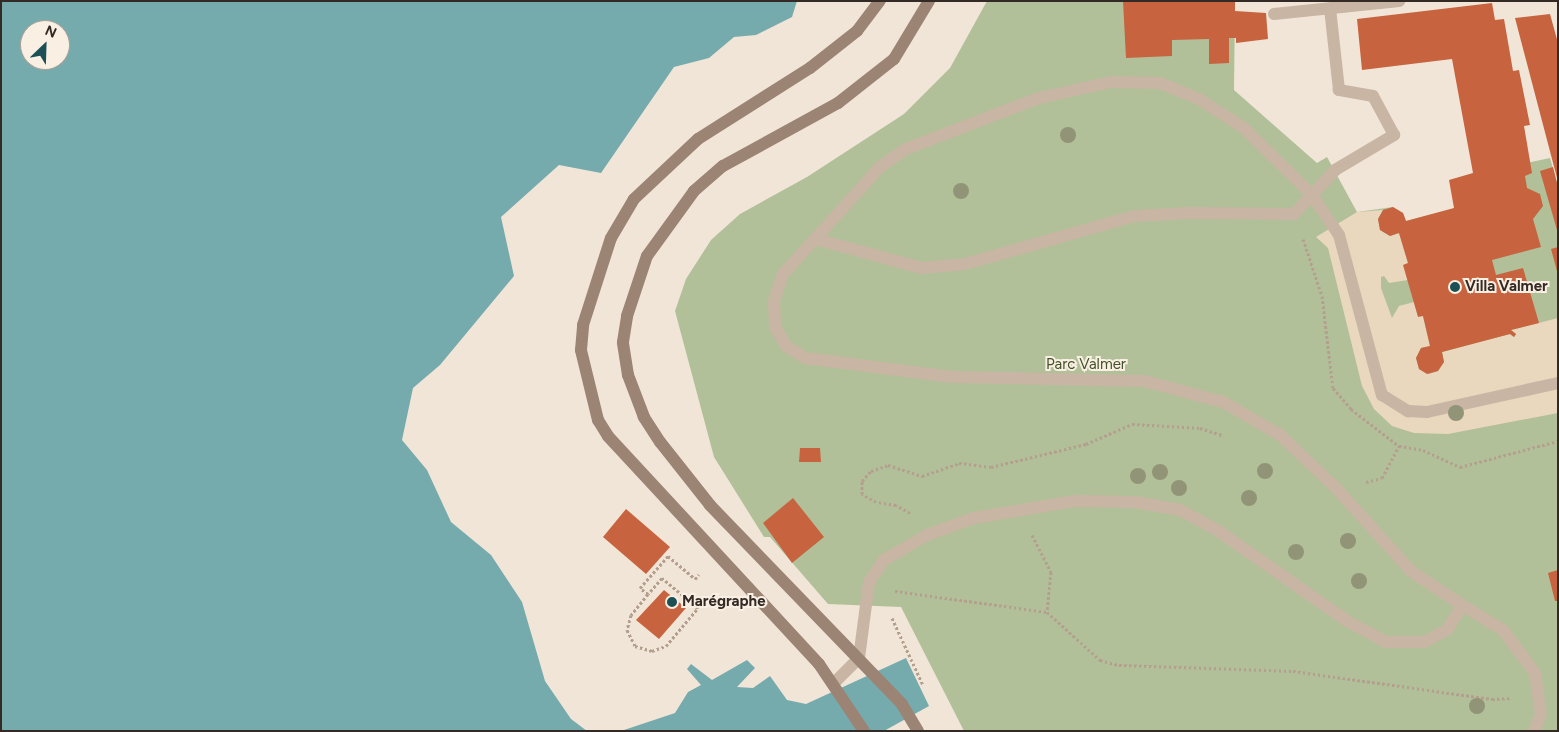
<!DOCTYPE html>
<meta charset="utf-8">
<style>
body{margin:0}
#map{position:relative;width:1559px;height:732px;overflow:hidden;background:#f1e5d7;font-family:Figtree,sans-serif}
div>[style]{position:absolute}
.green>*{inset:0;background:#b1c098}
.plaza>*{inset:0;background:#e9d7be}
.water>*{inset:0;background:#76abae}
.building>*{inset:0;background:#c7633f}
.path>*{height:3px;margin-top:-1.5px;transform-origin:0;background:repeating-linear-gradient(90deg,#b49f8e 0 2.5px,transparent 0 5px)}
.service>*{height:12px;margin:-6px;padding:0 6px;transform-origin:6px;border-radius:6px;background:#c9b5a4}
.minor>*{height:12px;margin:-6px;padding:0 6px;transform-origin:6px;border-radius:6px;background:#c9b5a4}
.secondary>*{height:12px;margin:-6px;padding:0 6px;transform-origin:6px;border-radius:6px;background:#9c8475}
.trees>*{width:16px;height:16px;margin:-8px;border-radius:50%;background:#919477}
.dots>*{width:14px;height:14px;translate:-50% -50%;box-sizing:border-box;border:2px solid #f9efe3;border-radius:50%}
span{translate:-50% -50%;white-space:nowrap;text-align:center;line-height:1.15;-webkit-text-stroke:4px #f9efe3;paint-order:stroke}
.poi-label{font-size:15px;color:#342a25;font-weight:700}
.left{translate:0 -50%;text-align:left}
.park-label{font-size:15px;color:#425229}
.frame{position:absolute;inset:0;border:2px solid #342a25;pointer-events:none}
.north{position:absolute;left:20px;top:20px;width:50px;height:50px;box-sizing:border-box;background:#f9efe3;border:1px solid #aaa097;border-radius:50%;rotate:24deg;font-size:14px;font-weight:700;line-height:20px;text-align:center;color:#342a25}
.north::after{content:'';display:block;margin:auto;width:18px;height:22px;background:#1b5055;clip-path:polygon(50% 0,100% 100%,50% 72%,0 100%)}
</style>
<div id="map">
<div class="green">
<i style="clip-path:polygon(987px 1px,1235px 1px,1234px 90px,1317px 163px,1327px 157px,1357px 212px,1393px 207px,1403px 213px,1406px 221px,1454px 209px,1474px 174px,1550px 158px,1558px 186px,1558px 731px,964px 731px,901px 607px,828px 604px,770px 537px,764px 537px,714px 457px,675px 311px,686px 279px,711px 240px,740px 214px,807px 177px,904px 114px,950px 68px)"></i>
</div>
<div class="plaza">
<i style="clip-path:polygon(1383px 210px,1378px 219px,1380px 230px,1390px 236px,1399px 233px,1408px 263px,1404px 265px,1408px 280px,1389px 283px,1384px 276px,1381px 277px,1381px 288px,1392px 318px,1399px 306px,1414px 302px,1423px 316px,1430px 346px,1421px 348px,1416px 358px,1419px 369px,1429px 374px,1438px 371px,1444px 362px,1442px 352px,1510px 334px,1514px 337px,1516px 334px,1511px 330px,1558px 318px,1558px 413px,1448px 434px,1414px 433px,1392px 426px,1374px 409px,1362px 386px,1328px 248px,1316px 237px,1357px 212px)"></i>
</div>
<div class="water">
<i style="clip-path:polygon(evenodd,1px 1px,797px 1px,792px 17px,756px 35px,734px 37px,709px 58px,674px 67px,601px 173px,559px 165px,501px 217px,514px 276px,440px 365px,413px 388px,402px 440px,427px 470px,451px 522px,491px 555px,522px 602px,545px 681px,571px 719px,587px 731px,1px 731px,1px 1px,30px 30px,60px 30px,60px 60px,30px 60px,30px 30px)"></i>
<i style="clip-path:polygon(906px 658px,929px 706px,884px 731px,621px 731px,675px 713px,688px 692px,701px 685px,687px 669px,691px 664px,712px 680px,747px 660px,755px 668px,737px 687px,753px 688px,770px 676px,787px 700px,806px 704px)"></i>
</div>
<div class="building">
<i style="clip-path:polygon(1123px 1px,1235px 1px,1235px 11px,1266px 13px,1268px 39px,1236px 43px,1236px 38px,1229px 38px,1229px 63px,1209px 64px,1209px 39px,1172px 40px,1172px 56px,1126px 58px)"></i>
<i style="clip-path:polygon(1492px 3px,1495px 20px,1504px 19px,1513px 71px,1519px 70px,1530px 125px,1524px 126px,1532px 173px,1525px 176px,1527px 188px,1540px 194px,1543px 206px,1533px 219px,1541px 247px,1492px 260px,1496px 275px,1523px 268px,1539px 323px,1511px 330px,1516px 334px,1514px 337px,1510px 334px,1442px 352px,1444px 362px,1438px 371px,1427px 374px,1419px 369px,1416px 358px,1421px 348px,1430px 346px,1423px 316px,1418px 317px,1403px 265px,1408px 263px,1399px 233px,1390px 236px,1380px 230px,1378px 219px,1383px 210px,1393px 207px,1403px 213px,1406px 221px,1454px 208px,1449px 180px,1473px 173px,1452px 59px,1362px 70px,1357px 19px)"></i>
<i style="clip-path:polygon(1550px 14px,1558px 43px,1557px 178px,1515px 18px)"></i>
<i style="clip-path:polygon(1553px 167px,1558px 187px,1557px 230px,1540px 171px)"></i>
<i style="clip-path:polygon(1558px 247px,1558px 271px,1557px 271px,1551px 249px)"></i>
<i style="clip-path:polygon(800px 448px,820px 448px,821px 462px,799px 462px)"></i>
<i style="clip-path:polygon(793px 498px,824px 537px,792px 563px,763px 523px)"></i>
<i style="clip-path:polygon(626px 509px,670px 547px,646px 574px,603px 537px)"></i>
<i style="clip-path:polygon(1558px 570px,1558px 601px,1555px 601px,1548px 573px)"></i>
<i style="clip-path:polygon(664px 590px,686px 608px,659px 639px,636px 620px)"></i>
</div>
<div class="path">
<i style="left:1303px;top:239px;width:60px;rotate:71.6deg"></i>
<i style="left:1322px;top:296px;width:93px;rotate:83.2deg"></i>
<i style="left:1333px;top:388px;width:28px;rotate:49deg"></i>
<i style="left:1351px;top:409px;width:61px;rotate:37.6deg"></i>
<i style="left:1399px;top:446px;width:24px;rotate:9deg"></i>
<i style="left:1423px;top:450px;width:41px;rotate:24.7deg"></i>
<i style="left:1460px;top:467px;width:101px;rotate:-14.9deg"></i>
<i style="left:1366px;top:482px;width:16px;rotate:-14deg"></i>
<i style="left:1382px;top:478px;width:36px;rotate:-62deg"></i>
<i style="left:910px;top:513px;width:16px;rotate:-150deg"></i>
<i style="left:896px;top:505px;width:20px;rotate:-171deg"></i>
<i style="left:876px;top:502px;width:16px;rotate:-150deg"></i>
<i style="left:862px;top:494px;width:13px;rotate:-90deg"></i>
<i style="left:862px;top:481px;width:13px;rotate:-48deg"></i>
<i style="left:871px;top:471px;width:18px;rotate:-19deg"></i>
<i style="left:888px;top:465px;width:36px;rotate:18deg"></i>
<i style="left:922px;top:476px;width:39px;rotate:-19deg"></i>
<i style="left:959px;top:463px;width:32px;rotate:7deg"></i>
<i style="left:991px;top:467px;width:98px;rotate:-13.6deg"></i>
<i style="left:1086px;top:444px;width:50px;rotate:-23.5deg"></i>
<i style="left:1132px;top:424px;width:68px;rotate:3.4deg"></i>
<i style="left:1200px;top:428px;width:25px;rotate:18deg"></i>
<i style="left:1032px;top:535px;width:42px;rotate:62.8deg"></i>
<i style="left:1051px;top:572px;width:40px;rotate:95.7deg"></i>
<i style="left:895px;top:591px;width:153px;rotate:7.9deg"></i>
<i style="left:1047px;top:612px;width:72px;rotate:42.2deg"></i>
<i style="left:1100px;top:660px;width:20px;rotate:15deg"></i>
<i style="left:1119px;top:665px;width:174px;rotate:2deg"></i>
<i style="left:1293px;top:671px;width:201px;rotate:8deg"></i>
<i style="left:1492px;top:699px;width:19px;rotate:-3deg"></i>
<i style="left:648px;top:594px;width:27px;rotate:129deg"></i>
<i style="left:631px;top:615px;width:16px;rotate:105deg"></i>
<i style="left:627px;top:630px;width:18px;rotate:63deg"></i>
<i style="left:635px;top:646px;width:18px;rotate:16deg"></i>
<i style="left:652px;top:651px;width:15px;rotate:-20deg"></i>
<i style="left:666px;top:646px;width:50px;rotate:-49.9deg"></i>
<i style="left:698px;top:608px;width:47px;rotate:-140.2deg"></i>
<i style="left:662px;top:578px;width:21px;rotate:131deg"></i>
<i style="left:648px;top:594px;width:10px;rotate:-143deg"></i>
<i style="left:640px;top:588px;width:43px;rotate:-48.8deg"></i>
<i style="left:668px;top:556px;width:35px;rotate:40deg"></i>
<i style="left:695px;top:579px;width:6px;rotate:-51deg"></i>
<i style="left:892px;top:618px;width:74px;rotate:65.2deg"></i>
</div>
<div class="service">
<i style="left:815px;top:239px;width:97px;rotate:-47.9deg"></i>
<i style="left:880px;top:167px;width:32px;rotate:-35deg"></i>
<i style="left:906px;top:149px;width:142px;rotate:-21deg"></i>
<i style="left:1039px;top:98px;width:74px;rotate:-12.5deg"></i>
<i style="left:1111px;top:82px;width:49px;rotate:1.2deg"></i>
<i style="left:1160px;top:83px;width:42px;rotate:22.3deg"></i>
<i style="left:1199px;top:99px;width:55px;rotate:33.1deg"></i>
<i style="left:1245px;top:129px;width:94px;rotate:44.6deg"></i>
<i style="left:1312px;top:195px;width:34px;rotate:-47deg"></i>
<i style="left:1335px;top:170px;width:69px;rotate:-30.7deg"></i>
<i style="left:1394px;top:135px;width:44px;rotate:-118.3deg"></i>
<i style="left:1373px;top:96px;width:35px;rotate:-170deg"></i>
<i style="left:1339px;top:90px;width:82px;rotate:-96.3deg"></i>
<i style="left:1462px;top:605px;width:48px;rotate:31.4deg"></i>
<i style="left:1503px;top:630px;width:54px;rotate:53.3deg"></i>
<i style="left:1535px;top:673px;width:41px;rotate:81.7deg"></i>
<i style="left:1541px;top:714px;width:18px;rotate:112deg"></i>
<i style="left:834px;top:683px;width:35px;rotate:-45deg"></i>
<i style="left:859px;top:658px;width:77px;rotate:-82.5deg"></i>
<i style="left:869px;top:582px;width:27px;rotate:-56deg"></i>
<i style="left:884px;top:560px;width:50px;rotate:-30.2deg"></i>
<i style="left:927px;top:535px;width:50px;rotate:-19.9deg"></i>
<i style="left:974px;top:518px;width:102px;rotate:-9.6deg"></i>
<i style="left:1075px;top:501px;width:60px;rotate:1deg"></i>
<i style="left:1135px;top:502px;width:46px;rotate:10.1deg"></i>
<i style="left:1180px;top:510px;width:42px;rotate:28.4deg"></i>
<i style="left:1217px;top:530px;width:159px;rotate:35deg"></i>
<i style="left:1347px;top:621px;width:44px;rotate:28.3deg"></i>
<i style="left:1386px;top:642px;width:38px"></i>
<i style="left:1424px;top:642px;width:27px;rotate:-28deg"></i>
<i style="left:1448px;top:629px;width:28px;rotate:-60deg"></i>
<i style="left:1462px;top:605px;width:61px;rotate:-146.3deg"></i>
<i style="left:1411px;top:571px;width:110px;rotate:-132.1deg"></i>
<i style="left:1337px;top:489px;width:79px;rotate:-136.5deg"></i>
<i style="left:1280px;top:435px;width:66px;rotate:-149.9deg"></i>
<i style="left:1223px;top:402px;width:82px;rotate:-165.1deg"></i>
<i style="left:1144px;top:381px;width:192px;rotate:-178.8deg"></i>
<i style="left:952px;top:377px;width:148px;rotate:-172.6deg"></i>
<i style="left:805px;top:358px;width:22px;rotate:-148deg"></i>
<i style="left:786px;top:346px;width:23px;rotate:-119deg"></i>
<i style="left:775px;top:326px;width:25px;rotate:-92deg"></i>
<i style="left:774px;top:301px;width:28px;rotate:-72deg"></i>
<i style="left:783px;top:274px;width:47px;rotate:-47.6deg"></i>
<i style="left:815px;top:239px;width:111px;rotate:15.2deg"></i>
<i style="left:922px;top:268px;width:43px;rotate:-5.3deg"></i>
<i style="left:965px;top:264px;width:177px;rotate:-15.8deg"></i>
<i style="left:1135px;top:216px;width:55px;rotate:-3.1deg"></i>
<i style="left:1190px;top:213px;width:104px;rotate:0.6deg"></i>
<i style="left:1294px;top:214px;width:26px;rotate:-47deg"></i>
<i style="left:1312px;top:195px;width:48px;rotate:56deg"></i>
<i style="left:1339px;top:235px;width:166px;rotate:75deg"></i>
<i style="left:1382px;top:395px;width:31px;rotate:32deg"></i>
<i style="left:1408px;top:411px;width:19px;rotate:3deg"></i>
<i style="left:1427px;top:412px;width:134px;rotate:-12.5deg"></i>
</div>
<div class="minor">
<i style="left:1274px;top:14px;width:126px;rotate:-5.9deg"></i>
</div>
<div class="secondary">
<i style="left:864px;top:731px;width:81px;rotate:-123.9deg"></i>
<i style="left:819px;top:664px;width:311px;rotate:-132.8deg"></i>
<i style="left:608px;top:436px;width:19px;rotate:-122deg"></i>
<i style="left:598px;top:420px;width:72px;rotate:-103.7deg"></i>
<i style="left:581px;top:350px;width:25px;rotate:-85deg"></i>
<i style="left:583px;top:325px;width:91px;rotate:-72.2deg"></i>
<i style="left:611px;top:238px;width:45px;rotate:-59.5deg"></i>
<i style="left:634px;top:199px;width:88px;rotate:-43.2deg"></i>
<i style="left:698px;top:139px;width:133px;rotate:-32.4deg"></i>
<i style="left:810px;top:68px;width:60px;rotate:-38.2deg"></i>
<i style="left:857px;top:31px;width:38px;rotate:-53deg"></i>
<i style="left:918px;top:731px;width:31px;rotate:-121deg"></i>
<i style="left:902px;top:704px;width:277px;rotate:-134deg"></i>
<i style="left:710px;top:505px;width:80px;rotate:-128.4deg"></i>
<i style="left:660px;top:442px;width:30px;rotate:-123deg"></i>
<i style="left:644px;top:417px;width:45px;rotate:-110.9deg"></i>
<i style="left:628px;top:375px;width:33px;rotate:-99deg"></i>
<i style="left:623px;top:342px;width:26px;rotate:-81deg"></i>
<i style="left:627px;top:316px;width:63px;rotate:-71.6deg"></i>
<i style="left:647px;top:256px;width:80px;rotate:-54.1deg"></i>
<i style="left:694px;top:191px;width:38px;rotate:-41deg"></i>
<i style="left:723px;top:166px;width:131px;rotate:-28.7deg"></i>
<i style="left:838px;top:103px;width:71px;rotate:-38.2deg"></i>
<i style="left:894px;top:59px;width:68px;rotate:-58.9deg"></i>
</div>
<div class="trees">
<i style="left:1068px;top:135px"></i>
<i style="left:961px;top:191px"></i>
<i style="left:1456px;top:413px"></i>
<i style="left:1265px;top:471px"></i>
<i style="left:1160px;top:472px"></i>
<i style="left:1138px;top:476px"></i>
<i style="left:1179px;top:488px"></i>
<i style="left:1249px;top:498px"></i>
<i style="left:1348px;top:541px"></i>
<i style="left:1296px;top:552px"></i>
<i style="left:1359px;top:581px"></i>
<i style="left:1477px;top:706px"></i>
</div>
<div class="dots">
<i style="left:1455px;top:287px;background:#1b5055"></i>
<i style="left:672px;top:602px;background:#1b5055"></i>
</div>
<div class="poi-label">
<span class="left" style="left:1465px;top:287px">Villa Valmer</span>
<span class="left" style="left:682px;top:602px">Marégraphe</span>
</div>
<div class="park-label">
<span style="left:1086px;top:365px">Parc Valmer</span>
</div>
<div class="frame"></div>
<div class="north">N</div>
</div>
